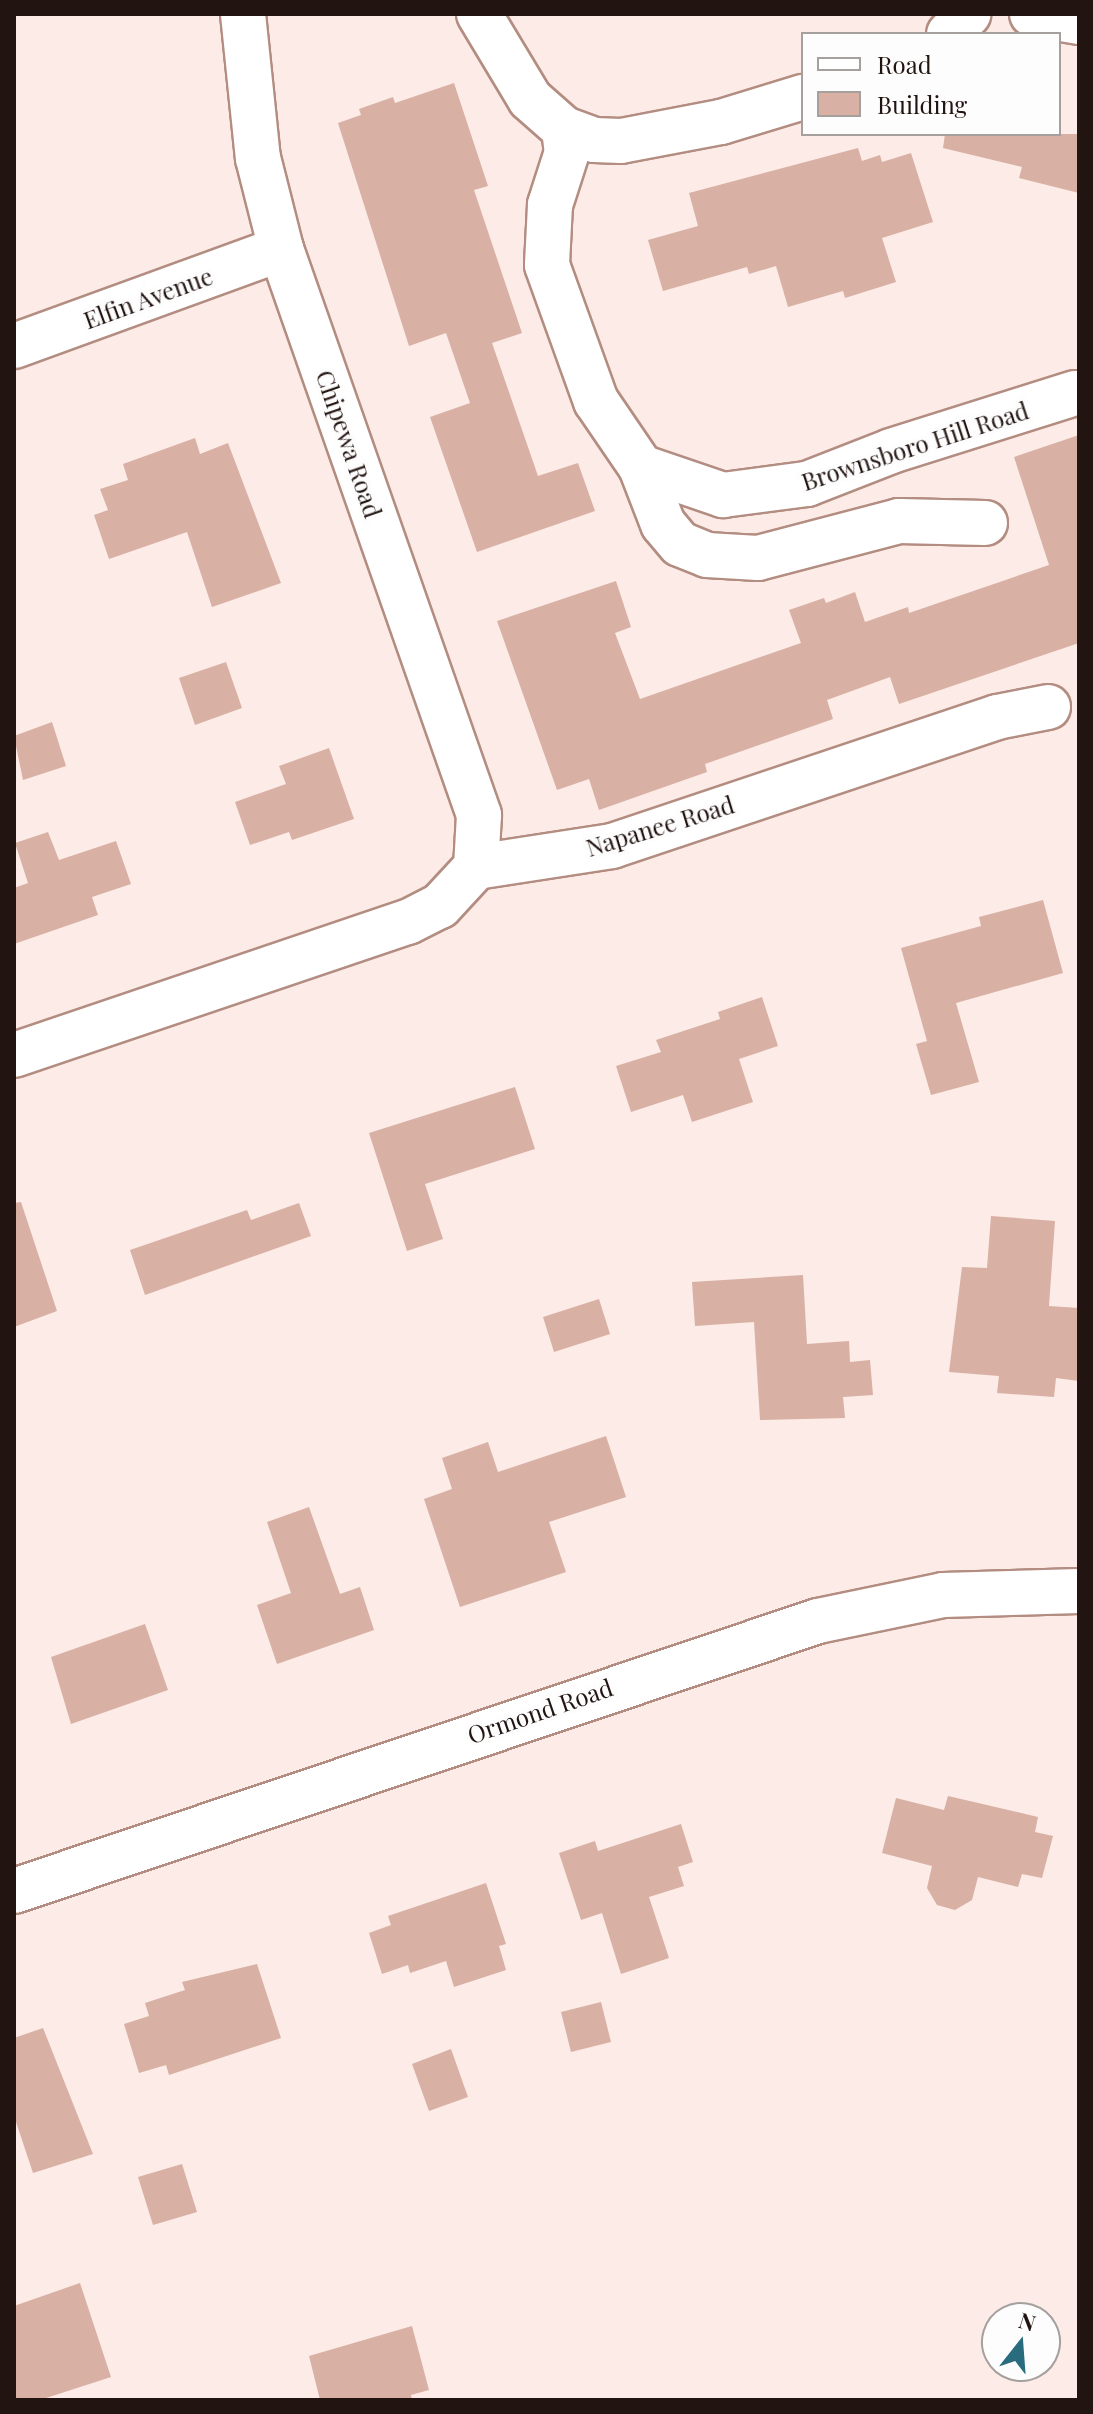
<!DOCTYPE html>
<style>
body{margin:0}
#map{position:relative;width:1093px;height:2414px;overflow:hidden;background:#fcebe6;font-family:"Playfair Display",serif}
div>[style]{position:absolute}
.building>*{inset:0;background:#d8b0a4}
.roads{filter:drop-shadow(2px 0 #b38d81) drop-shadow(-2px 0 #b38d81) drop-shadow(0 2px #b38d81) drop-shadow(0 -2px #b38d81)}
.minor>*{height:44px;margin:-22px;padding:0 22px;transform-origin:22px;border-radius:22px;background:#fff}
span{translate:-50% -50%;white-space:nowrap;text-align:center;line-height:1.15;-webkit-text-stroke:8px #fdfdfd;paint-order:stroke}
.street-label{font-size:24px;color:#221410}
.frame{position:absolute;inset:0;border:16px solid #221410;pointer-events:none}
.legend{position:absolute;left:801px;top:32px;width:260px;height:104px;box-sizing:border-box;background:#fdfdfd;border:2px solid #a5a09e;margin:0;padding:10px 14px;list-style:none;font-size:24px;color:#221410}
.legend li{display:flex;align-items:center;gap:16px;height:40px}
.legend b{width:40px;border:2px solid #a5a09e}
.north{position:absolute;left:981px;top:2302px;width:80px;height:80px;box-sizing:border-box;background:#fdfdfd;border:2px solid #a5a09e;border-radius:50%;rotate:17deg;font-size:22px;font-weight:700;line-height:32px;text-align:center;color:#221410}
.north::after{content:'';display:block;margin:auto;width:28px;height:36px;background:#296c7e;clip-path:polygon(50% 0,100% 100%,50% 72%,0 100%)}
</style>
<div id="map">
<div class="building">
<i style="clip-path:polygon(454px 83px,488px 186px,474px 190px,522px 333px,492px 343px,538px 476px,578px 463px,595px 511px,477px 552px,430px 417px,470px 403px,446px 333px,409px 346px,338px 123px,361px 115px,359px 109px,393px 97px,395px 103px)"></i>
<i style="clip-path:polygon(945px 134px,1079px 134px,1079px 193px,1019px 178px,1022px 167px,943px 148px)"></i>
<i style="clip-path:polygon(858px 148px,862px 161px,880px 155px,882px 162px,911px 153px,933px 222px,882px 238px,896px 282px,845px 298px,843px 291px,788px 307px,776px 266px,749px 274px,747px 267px,663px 291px,648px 240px,698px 226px,689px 193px)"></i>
<i style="clip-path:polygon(1079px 435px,1079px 643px,899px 704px,890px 677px,827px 700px,833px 719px,705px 764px,707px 772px,599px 810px,589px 779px,557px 790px,497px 621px,616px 581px,631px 627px,615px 633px,640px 699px,801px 643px,789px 610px,824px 598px,826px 603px,855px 592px,865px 622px,908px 607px,909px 613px,1049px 565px,1014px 457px)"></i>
<i style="clip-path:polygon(195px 438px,200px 454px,228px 443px,281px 583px,212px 607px,187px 532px,109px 559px,94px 515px,108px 510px,100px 489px,128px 480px,123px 464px)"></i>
<i style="clip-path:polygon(226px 662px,242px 708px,195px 725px,179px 678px)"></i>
<i style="clip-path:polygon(52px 722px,66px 766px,23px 780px,14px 736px)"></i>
<i style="clip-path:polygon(329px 748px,354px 819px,292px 840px,289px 832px,250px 845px,235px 802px,286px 784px,279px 766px)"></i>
<i style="clip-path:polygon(48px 832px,59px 860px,116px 841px,131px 884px,92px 897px,98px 915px,14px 944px,14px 888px,28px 883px,15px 843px)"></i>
<i style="clip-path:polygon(1043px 900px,1063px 973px,956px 1003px,979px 1082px,931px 1095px,916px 1044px,927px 1041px,901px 948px,981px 926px,979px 917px)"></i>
<i style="clip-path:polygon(762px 997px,778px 1046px,739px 1059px,753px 1102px,692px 1122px,683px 1095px,631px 1112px,616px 1066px,661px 1052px,656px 1040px,720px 1019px,718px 1012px)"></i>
<i style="clip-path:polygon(515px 1087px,535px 1149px,425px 1184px,443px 1239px,407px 1251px,369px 1133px)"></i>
<i style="clip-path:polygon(21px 1202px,57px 1311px,14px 1327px,14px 1203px)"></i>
<i style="clip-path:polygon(299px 1203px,311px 1236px,145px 1295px,130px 1250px,247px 1210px,251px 1220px)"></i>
<i style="clip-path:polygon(991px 1216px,1055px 1221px,1049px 1306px,1079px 1308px,1079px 1381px,1056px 1378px,1054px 1397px,997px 1393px,999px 1376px,949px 1372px,962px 1267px,987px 1268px)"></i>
<i style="clip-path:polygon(803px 1275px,807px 1344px,849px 1341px,850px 1362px,870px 1360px,873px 1395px,843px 1397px,845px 1418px,760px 1420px,754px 1322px,695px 1326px,692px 1282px)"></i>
<i style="clip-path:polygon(599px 1299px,610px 1334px,554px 1352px,543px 1317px)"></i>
<i style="clip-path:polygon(606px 1436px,626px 1497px,549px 1522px,566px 1572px,460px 1607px,424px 1499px,452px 1489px,442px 1458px,488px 1442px,498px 1472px)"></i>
<i style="clip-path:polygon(309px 1507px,340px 1594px,360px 1587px,374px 1630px,277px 1664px,257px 1605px,291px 1593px,267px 1522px)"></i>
<i style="clip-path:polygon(145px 1624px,168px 1690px,71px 1724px,51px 1657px)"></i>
<i style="clip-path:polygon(948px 1796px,1038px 1817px,1035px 1832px,1053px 1836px,1042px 1878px,1022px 1874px,1018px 1887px,978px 1877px,972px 1900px,955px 1910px,937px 1905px,927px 1888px,932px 1866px,882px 1853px,896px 1798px,944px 1810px)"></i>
<i style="clip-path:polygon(681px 1824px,693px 1862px,678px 1867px,684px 1886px,649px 1897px,669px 1958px,621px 1974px,602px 1913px,581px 1920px,559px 1853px,595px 1841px,598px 1851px)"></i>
<i style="clip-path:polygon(486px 1883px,506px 1944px,499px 1946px,506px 1970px,454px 1987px,446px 1961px,410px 1973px,408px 1965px,382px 1974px,369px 1933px,391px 1925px,388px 1916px)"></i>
<i style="clip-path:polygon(257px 1964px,281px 2038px,169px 2075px,166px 2065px,139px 2073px,124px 2024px,149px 2016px,145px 2003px,185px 1990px,182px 1982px)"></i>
<i style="clip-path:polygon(601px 2002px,611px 2042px,571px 2052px,561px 2012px)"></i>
<i style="clip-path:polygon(43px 2028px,93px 2154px,33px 2173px,14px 2116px,14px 2038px)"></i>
<i style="clip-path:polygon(451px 2049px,468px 2097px,429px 2111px,412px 2064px)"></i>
<i style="clip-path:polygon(182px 2164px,197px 2212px,153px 2225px,138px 2177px)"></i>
<i style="clip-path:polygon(80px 2283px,111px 2377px,40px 2400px,14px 2400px,14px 2306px)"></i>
<i style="clip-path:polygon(412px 2326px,429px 2390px,411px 2395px,412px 2400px,320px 2400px,309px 2356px)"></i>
</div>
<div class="roads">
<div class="minor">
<i style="left:243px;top:14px;width:145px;rotate:84.1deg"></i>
<i style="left:258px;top:158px;width:94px;rotate:75.8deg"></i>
<i style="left:281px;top:249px;width:600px;rotate:70.72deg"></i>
<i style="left:479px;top:815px;width:52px;rotate:93.3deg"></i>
<i style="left:479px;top:14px;width:99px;rotate:59deg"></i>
<i style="left:530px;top:99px;width:45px;rotate:41.4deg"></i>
<i style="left:564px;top:129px;width:32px;rotate:20deg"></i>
<i style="left:594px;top:140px;width:27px;rotate:2deg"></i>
<i style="left:621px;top:141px;width:102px;rotate:-10.8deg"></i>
<i style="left:721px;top:122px;width:86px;rotate:-17deg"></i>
<i style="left:1032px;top:14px;width:48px;rotate:9.7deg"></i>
<i style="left:949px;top:34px;width:28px;rotate:-46deg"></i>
<i style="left:564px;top:129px;width:23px;rotate:83deg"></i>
<i style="left:567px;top:152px;width:56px;rotate:107.8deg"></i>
<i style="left:550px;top:205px;width:60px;rotate:92.9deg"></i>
<i style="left:547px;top:265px;width:145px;rotate:70.2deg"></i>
<i style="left:596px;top:401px;width:80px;rotate:55.7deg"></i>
<i style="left:641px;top:467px;width:87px;rotate:18.9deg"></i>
<i style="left:723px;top:495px;width:85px;rotate:-7.5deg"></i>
<i style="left:807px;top:484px;width:90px;rotate:-21.4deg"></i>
<i style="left:891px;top:451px;width:193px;rotate:-17.5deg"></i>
<i style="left:14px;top:346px;width:284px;rotate:-20deg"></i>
<i style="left:641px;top:467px;width:61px;rotate:68.9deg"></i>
<i style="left:663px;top:524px;width:26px;rotate:50deg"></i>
<i style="left:680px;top:544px;width:29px;rotate:22deg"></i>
<i style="left:707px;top:555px;width:51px;rotate:3.4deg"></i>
<i style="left:758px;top:558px;width:146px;rotate:-14.7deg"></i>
<i style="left:899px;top:521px;width:86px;rotate:1.3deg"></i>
<i style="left:14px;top:1055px;width:416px;rotate:-18.7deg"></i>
<i style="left:408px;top:922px;width:36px;rotate:-27deg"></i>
<i style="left:440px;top:906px;width:53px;rotate:-47.3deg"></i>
<i style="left:476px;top:867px;width:138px;rotate:-8.8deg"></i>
<i style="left:612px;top:846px;width:406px;rotate:-18.5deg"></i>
<i style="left:997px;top:717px;width:52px;rotate:-11.1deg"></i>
<i style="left:14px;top:1891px;width:848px;rotate:-18.56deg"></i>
<i style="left:818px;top:1621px;width:128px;rotate:-11.7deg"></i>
<i style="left:943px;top:1595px;width:136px;rotate:-1.7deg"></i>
</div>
</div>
<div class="street-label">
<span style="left:148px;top:298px;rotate:-20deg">Elfin Avenue</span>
<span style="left:349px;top:444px;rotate:71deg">Chipewa Road</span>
<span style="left:915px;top:446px;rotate:-18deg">Brownsboro Hill Road</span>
<span style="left:660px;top:826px;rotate:-17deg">Napanee Road</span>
<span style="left:540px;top:1711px;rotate:-19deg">Ormond Road</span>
</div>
<div class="frame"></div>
<ul class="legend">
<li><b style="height:10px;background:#fff"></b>Road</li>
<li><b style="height:22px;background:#d8b0a4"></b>Building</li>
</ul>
<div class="north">N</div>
</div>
